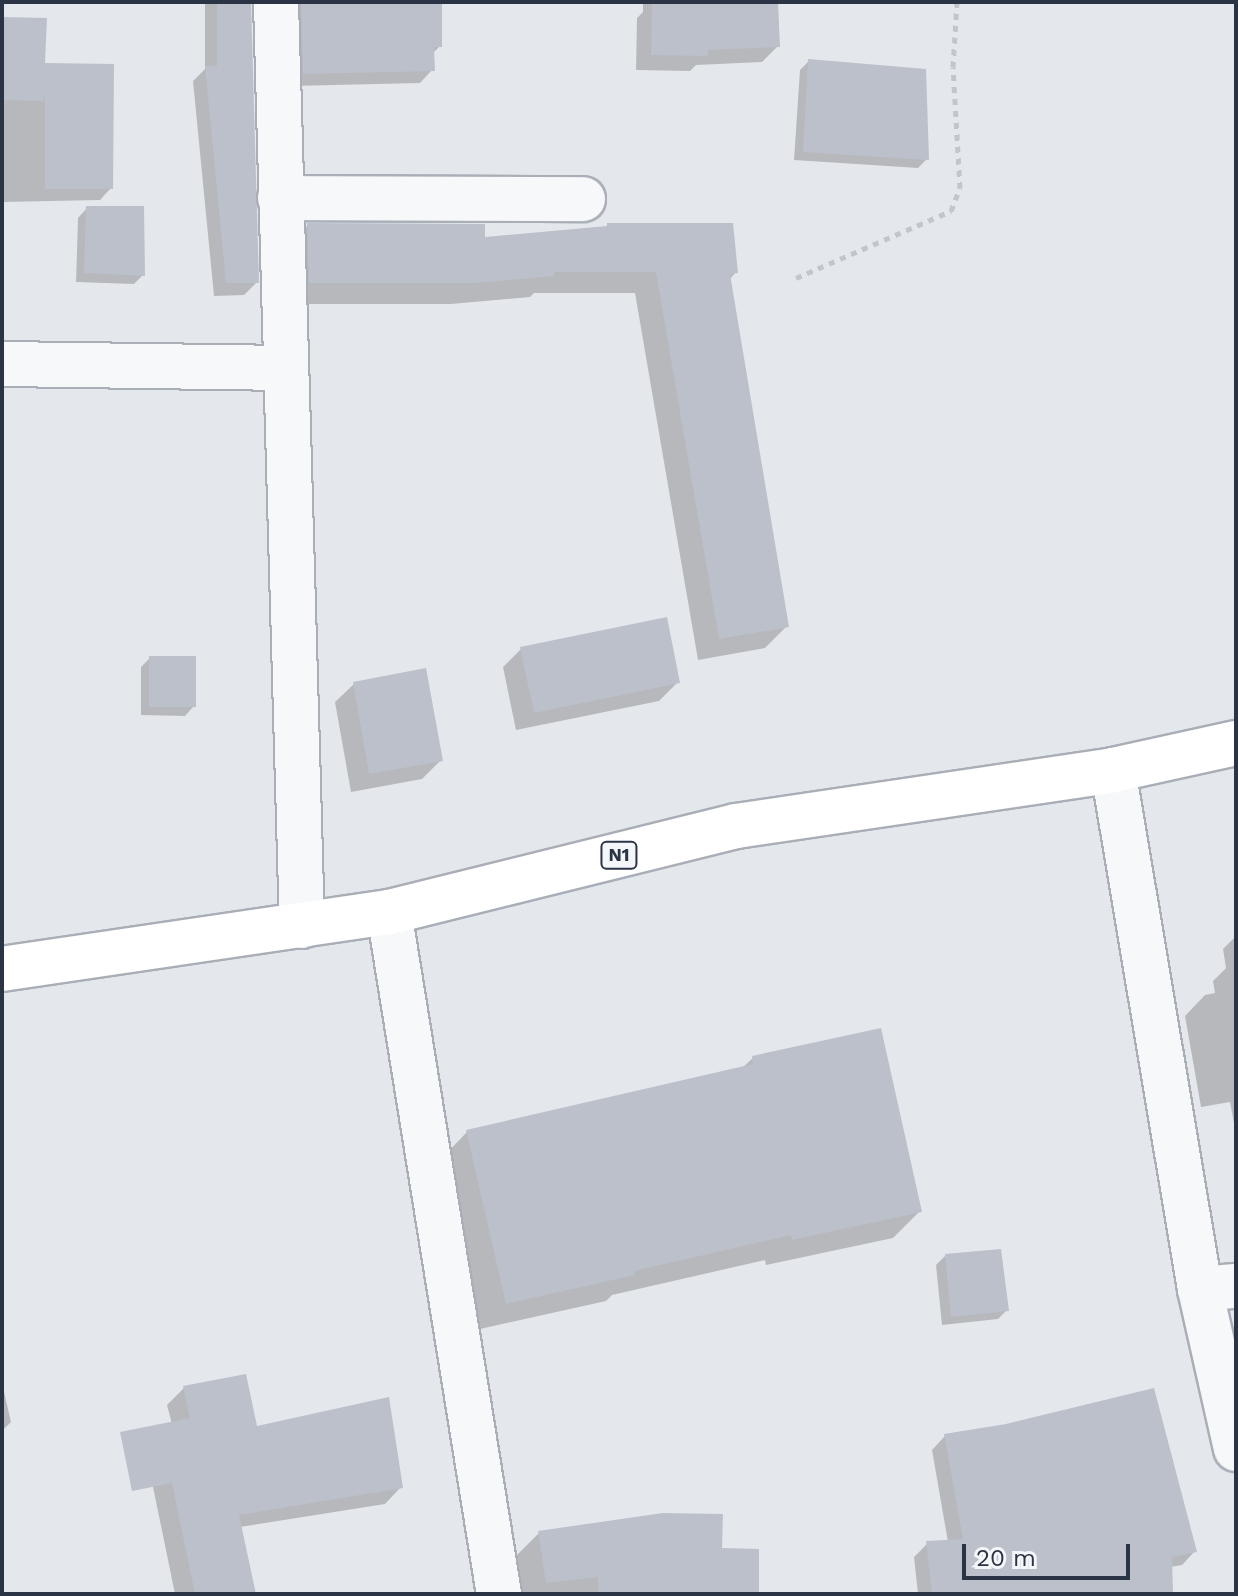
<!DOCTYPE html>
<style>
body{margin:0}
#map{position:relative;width:1238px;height:1596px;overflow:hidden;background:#e4e7ec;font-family:"Work Sans",sans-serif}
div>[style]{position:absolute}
.shadow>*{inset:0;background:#0003}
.building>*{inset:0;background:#bbc0ca}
.path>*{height:5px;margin-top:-2.5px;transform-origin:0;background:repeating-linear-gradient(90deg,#c2c5cb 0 6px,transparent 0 12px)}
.roads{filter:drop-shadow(2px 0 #a9aeb7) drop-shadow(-2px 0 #a9aeb7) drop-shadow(0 2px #a9aeb7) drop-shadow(0 -2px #a9aeb7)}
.minor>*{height:44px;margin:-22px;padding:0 22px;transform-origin:22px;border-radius:22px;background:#f7f8fa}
.tertiary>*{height:44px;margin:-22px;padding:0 22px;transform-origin:22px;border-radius:22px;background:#f7f8fa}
.trunk>*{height:44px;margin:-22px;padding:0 22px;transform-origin:22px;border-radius:22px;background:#fff}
span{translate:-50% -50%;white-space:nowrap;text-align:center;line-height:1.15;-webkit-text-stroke:6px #f4f6f9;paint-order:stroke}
.shield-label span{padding:2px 6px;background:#f4f6f9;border:2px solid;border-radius:6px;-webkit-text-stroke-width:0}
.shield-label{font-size:18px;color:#2b3445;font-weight:700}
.frame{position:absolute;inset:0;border:4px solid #2b3445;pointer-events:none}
.scale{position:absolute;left:962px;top:1544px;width:168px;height:36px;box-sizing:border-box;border:4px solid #2b3445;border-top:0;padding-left:10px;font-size:24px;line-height:28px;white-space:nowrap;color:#2b3445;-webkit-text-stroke:6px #f4f6f9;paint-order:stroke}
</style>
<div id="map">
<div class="shadow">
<i style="clip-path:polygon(205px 2px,249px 2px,257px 282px,244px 295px,214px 296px,193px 81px,205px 69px)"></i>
<i style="clip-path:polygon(284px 2px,440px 2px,440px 46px,432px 54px,432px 70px,420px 83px,291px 86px)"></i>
<i style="clip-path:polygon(643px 2px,776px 2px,778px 46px,762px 62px,696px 65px,690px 71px,636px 70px,637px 18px,643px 12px)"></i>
<i style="clip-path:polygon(2px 19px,43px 65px,111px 188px,100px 200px,2px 202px)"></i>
<i style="clip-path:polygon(809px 61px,927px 159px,918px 168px,794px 160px,800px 70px)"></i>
<i style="clip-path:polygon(87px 208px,143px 275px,134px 284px,76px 282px,78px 218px)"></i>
<i style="clip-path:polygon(308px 225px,483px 239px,604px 229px,608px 225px,736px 272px,729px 280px,787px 626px,765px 648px,698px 660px,635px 293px,534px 293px,530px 297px,451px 304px,288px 304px,286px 247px)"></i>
<i style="clip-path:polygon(521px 649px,678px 682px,659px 701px,516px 730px,503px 667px)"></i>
<i style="clip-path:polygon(150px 658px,194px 706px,185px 716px,141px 715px,141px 667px)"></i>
<i style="clip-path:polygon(354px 684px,441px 760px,422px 779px,351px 792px,335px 702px)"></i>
<i style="clip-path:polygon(1236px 936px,1236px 1134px,1230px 1102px,1201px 1107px,1185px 1016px,1205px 995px,1215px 993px,1213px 981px,1226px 968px,1223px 949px)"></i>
<i style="clip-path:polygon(753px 1058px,919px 1212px,893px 1238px,766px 1265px,765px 1260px,612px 1295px,606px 1301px,480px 1329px,441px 1159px,467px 1132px,742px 1068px)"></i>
<i style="clip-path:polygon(945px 1256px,1007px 1310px,998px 1319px,942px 1325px,936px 1265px)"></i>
<i style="clip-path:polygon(2px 1383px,11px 1422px,2px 1431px)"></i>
<i style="clip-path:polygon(184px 1388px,255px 1428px,401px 1487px,385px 1504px,240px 1527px,254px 1594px,175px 1594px,144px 1443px,172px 1424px,167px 1405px)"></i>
<i style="clip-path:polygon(945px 1436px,1195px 1551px,1182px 1565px,1170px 1567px,1171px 1594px,918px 1594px,914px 1557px,927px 1544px,948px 1542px,932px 1450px)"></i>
<i style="clip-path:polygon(539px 1533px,720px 1550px,757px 1594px,522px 1594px,517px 1555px)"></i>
</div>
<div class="building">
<i style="clip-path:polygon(217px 2px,251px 2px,259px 283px,226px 283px,205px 66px,217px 66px)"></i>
<i style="clip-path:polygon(301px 2px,442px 2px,442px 47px,434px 47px,435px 71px,303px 74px)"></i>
<i style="clip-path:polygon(652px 2px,778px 2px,780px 47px,708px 50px,708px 56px,651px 55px)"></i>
<i style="clip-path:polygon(2px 17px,47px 18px,45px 63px,114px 64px,113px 189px,45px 189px,45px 90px,44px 101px,2px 100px)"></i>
<i style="clip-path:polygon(808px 59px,926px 69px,929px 160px,803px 152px)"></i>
<i style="clip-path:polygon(86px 206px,144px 206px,145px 276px,84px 273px)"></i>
<i style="clip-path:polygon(307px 223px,485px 224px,485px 237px,607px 226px,607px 223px,733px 223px,738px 273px,730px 274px,789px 627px,719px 639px,656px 272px,554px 272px,554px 276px,476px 283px,309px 283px)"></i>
<i style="clip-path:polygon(667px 617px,680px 683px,534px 713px,520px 647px)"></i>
<i style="clip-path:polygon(149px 656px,196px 656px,196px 707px,149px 707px)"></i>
<i style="clip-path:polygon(426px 668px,443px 761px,369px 774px,353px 682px)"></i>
<i style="clip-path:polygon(881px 1028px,922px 1212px,792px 1240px,791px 1235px,634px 1271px,635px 1275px,506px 1304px,466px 1130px,753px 1064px,752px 1056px)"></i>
<i style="clip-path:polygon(1001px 1249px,1009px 1311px,951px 1317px,945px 1254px)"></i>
<i style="clip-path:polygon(246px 1374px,257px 1426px,389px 1397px,403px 1488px,239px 1515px,256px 1594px,195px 1594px,172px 1483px,132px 1491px,120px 1432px,190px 1418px,183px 1386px)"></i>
<i style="clip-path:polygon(1154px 1388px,1197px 1552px,1172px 1557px,1173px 1594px,932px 1594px,926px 1541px,963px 1539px,944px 1434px,1006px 1424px)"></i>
<i style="clip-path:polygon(663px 1513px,723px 1514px,722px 1548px,759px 1549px,759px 1594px,598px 1594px,598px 1577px,546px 1583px,538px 1531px)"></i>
</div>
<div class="path">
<i style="left:796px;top:278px;width:169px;rotate:-23.4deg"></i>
<i style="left:951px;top:211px;width:25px;rotate:-69deg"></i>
<i style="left:960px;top:188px;width:121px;rotate:-93.3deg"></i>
<i style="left:953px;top:67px;width:65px;rotate:-86.5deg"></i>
</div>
<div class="roads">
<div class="minor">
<i style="left:276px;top:2px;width:924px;rotate:88.39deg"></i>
<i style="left:280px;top:198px;width:303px;rotate:0.2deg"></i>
<i style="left:2px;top:364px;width:282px;rotate:0.8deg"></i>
<i style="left:389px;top:912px;width:691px;rotate:80.84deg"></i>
<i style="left:1200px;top:1289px;width:36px;rotate:-5deg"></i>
</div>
<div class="tertiary">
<i style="left:1113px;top:770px;width:526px;rotate:80.48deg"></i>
<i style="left:1200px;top:1289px;width:164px;rotate:77.3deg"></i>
</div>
<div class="trunk">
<i style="left:2px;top:969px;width:391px;rotate:-8.4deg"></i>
<i style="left:389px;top:912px;width:357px;rotate:-13.9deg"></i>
<i style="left:736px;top:826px;width:381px;rotate:-8.4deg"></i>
<i style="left:1113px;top:770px;width:126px;rotate:-12.4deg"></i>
</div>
</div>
<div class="shield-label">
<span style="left:619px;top:855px">N1</span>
</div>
<div class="frame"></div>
<div class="scale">20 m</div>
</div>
